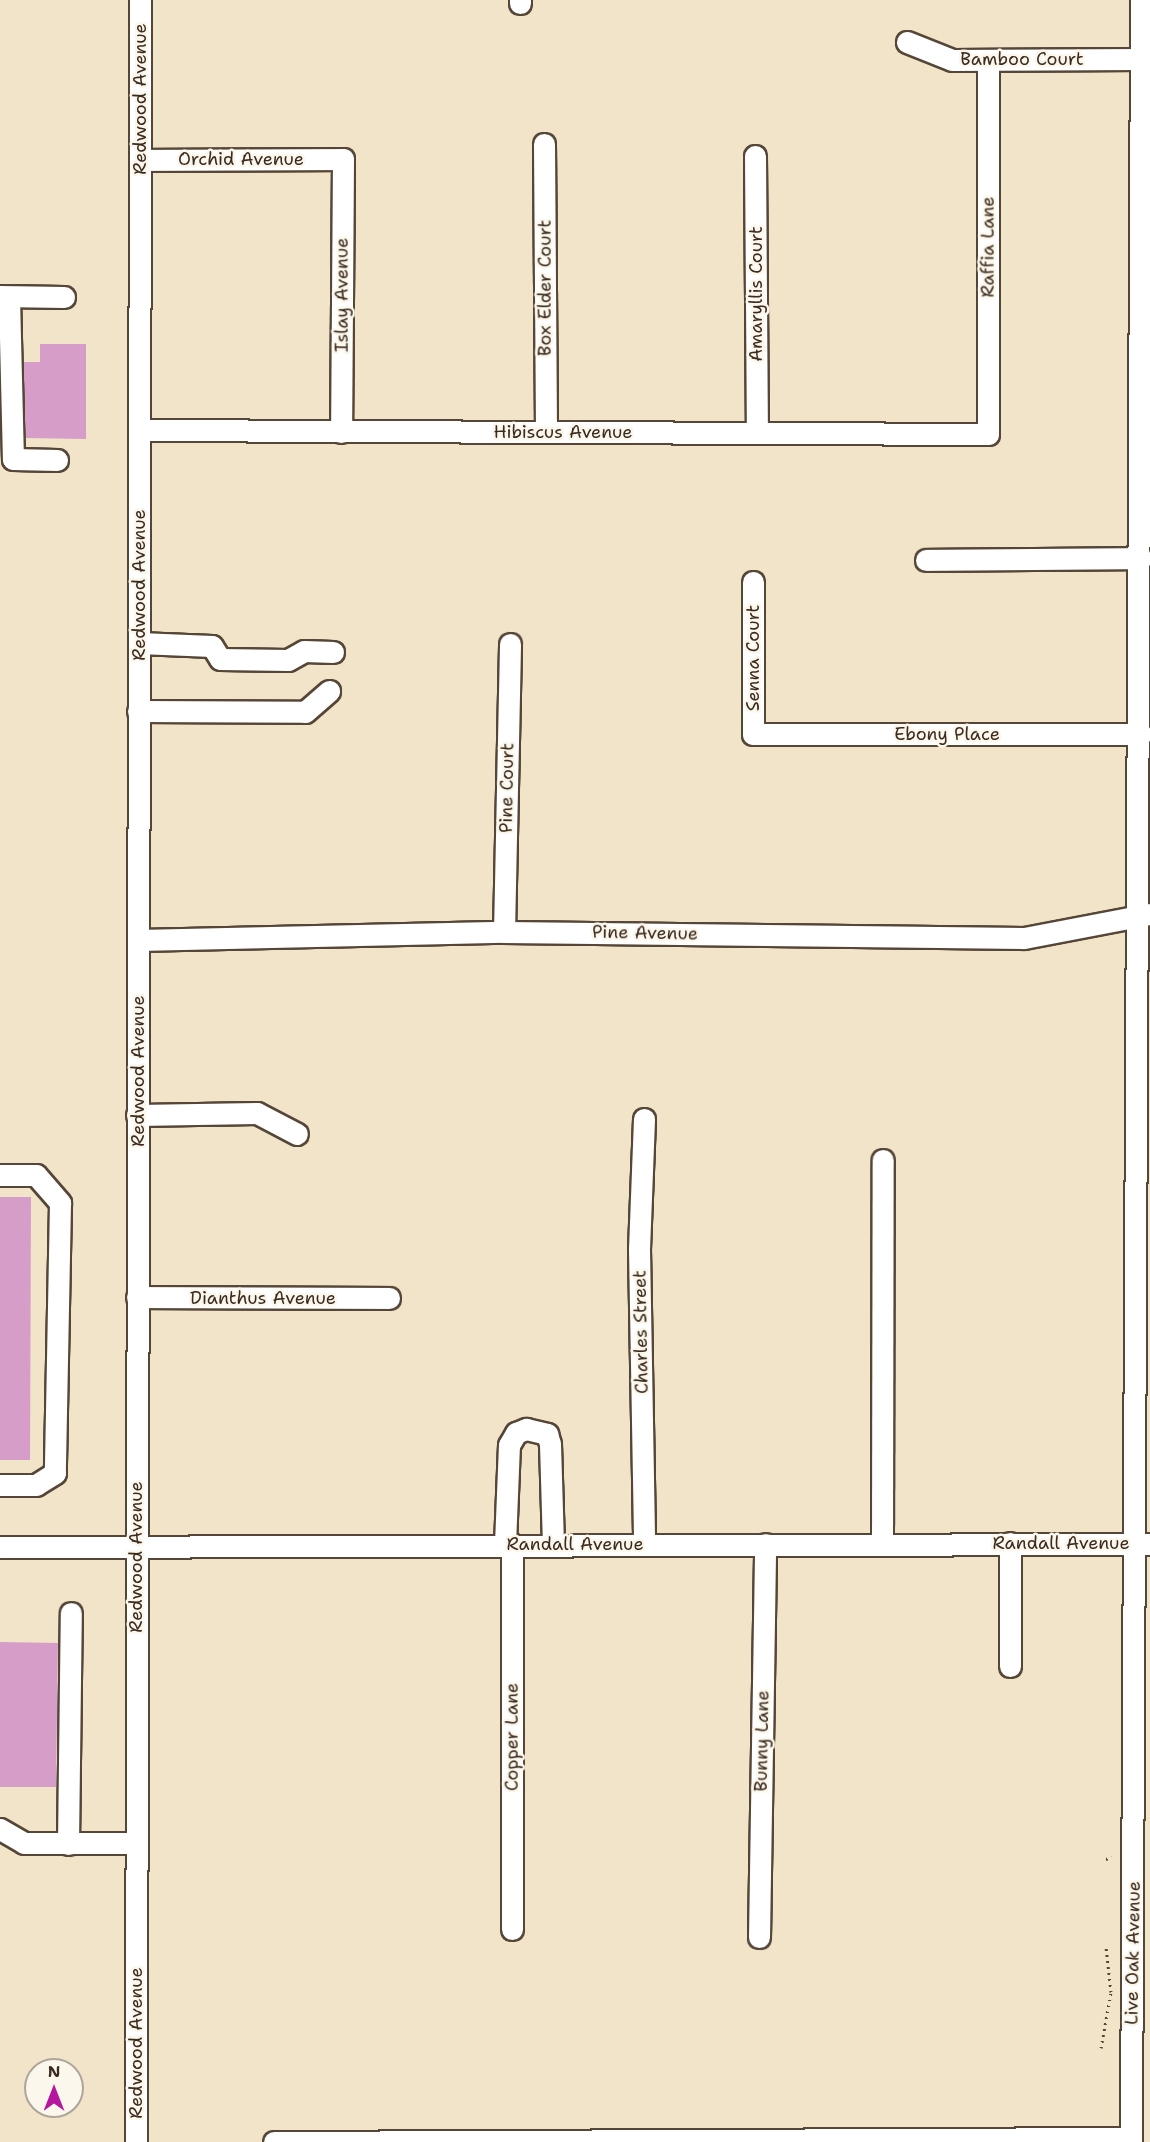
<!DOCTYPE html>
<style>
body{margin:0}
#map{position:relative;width:1150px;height:2142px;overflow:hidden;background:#f1e4c8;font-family:"Shantell Sans",sans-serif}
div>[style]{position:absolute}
.building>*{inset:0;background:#d69dc8}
.path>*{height:3px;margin-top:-1.5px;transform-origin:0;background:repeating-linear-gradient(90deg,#564638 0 1.5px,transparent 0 6px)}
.roads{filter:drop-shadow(2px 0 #564638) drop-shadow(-2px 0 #564638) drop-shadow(0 2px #564638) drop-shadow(0 -2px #564638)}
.minor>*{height:21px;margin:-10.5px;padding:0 10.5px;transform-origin:10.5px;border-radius:10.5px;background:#fff}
span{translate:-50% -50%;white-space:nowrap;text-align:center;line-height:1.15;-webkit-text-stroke:5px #fbf7ec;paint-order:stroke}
.street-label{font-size:18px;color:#3b2a1e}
.north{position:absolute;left:24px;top:2058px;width:60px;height:60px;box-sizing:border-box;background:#fbf7ec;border:2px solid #aea59a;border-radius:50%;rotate:0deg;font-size:16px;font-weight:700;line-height:24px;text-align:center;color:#3b2a1e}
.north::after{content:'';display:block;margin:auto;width:21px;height:27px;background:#b5179e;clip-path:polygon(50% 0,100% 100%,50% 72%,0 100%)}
</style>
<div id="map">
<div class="building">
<i style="clip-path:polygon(40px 344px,86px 344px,86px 439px,25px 438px,23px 362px,40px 362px)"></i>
<i style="clip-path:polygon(0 1197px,31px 1197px,30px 1460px,0 1460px)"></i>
<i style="clip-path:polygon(0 1642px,58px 1643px,56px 1787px,0 1787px)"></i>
</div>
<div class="path">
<i style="left:1106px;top:1859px;width:6px;rotate:-18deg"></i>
<i style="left:1101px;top:2048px;width:57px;rotate:-79.9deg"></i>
<i style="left:1111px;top:1992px;width:45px;rotate:-96.3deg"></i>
</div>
<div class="roads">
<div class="minor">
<i style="left:520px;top:3px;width:3px;rotate:-90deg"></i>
<i style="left:907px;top:42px;width:48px;rotate:21.8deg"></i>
<i style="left:952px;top:60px;width:188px;rotate:-0.3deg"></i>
<i style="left:544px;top:144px;width:288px;rotate:89.6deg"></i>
<i style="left:755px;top:156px;width:275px;rotate:89.6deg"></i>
<i style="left:140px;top:160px;width:203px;rotate:-0.3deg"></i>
<i style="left:343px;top:159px;width:273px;rotate:90.4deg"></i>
<i style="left:0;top:296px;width:64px;rotate:0.9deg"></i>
<i style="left:9px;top:297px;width:162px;rotate:88.6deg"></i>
<i style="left:13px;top:459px;width:44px;rotate:1.3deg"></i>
<i style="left:139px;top:430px;width:849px;rotate:0.27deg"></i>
<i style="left:988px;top:434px;width:374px;rotate:-90deg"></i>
<i style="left:926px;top:560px;width:215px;rotate:-0.5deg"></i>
<i style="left:753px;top:582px;width:152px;rotate:90deg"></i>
<i style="left:753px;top:734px;width:388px"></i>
<i style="left:139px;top:643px;width:73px;rotate:2.4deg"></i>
<i style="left:212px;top:646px;width:15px;rotate:58deg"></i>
<i style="left:220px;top:659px;width:68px;rotate:0.8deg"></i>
<i style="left:288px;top:660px;width:18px;rotate:-29deg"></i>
<i style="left:304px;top:651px;width:29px;rotate:2deg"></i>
<i style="left:138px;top:711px;width:167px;rotate:0.3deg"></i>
<i style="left:305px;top:712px;width:32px;rotate:-41deg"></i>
<i style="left:504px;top:932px;width:288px;rotate:-88.8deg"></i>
<i style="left:138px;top:940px;width:366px;rotate:-1.3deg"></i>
<i style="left:504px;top:932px;width:520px;rotate:0.66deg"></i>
<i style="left:1024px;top:938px;width:128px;rotate:-10.8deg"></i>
<i style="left:137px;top:1115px;width:120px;rotate:-1deg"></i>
<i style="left:257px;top:1113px;width:45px;rotate:27.7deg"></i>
<i style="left:644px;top:1119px;width:130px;rotate:92.2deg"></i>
<i style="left:639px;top:1249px;width:295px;rotate:89deg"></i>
<i style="left:0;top:1175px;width:36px"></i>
<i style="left:36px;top:1175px;width:37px;rotate:49deg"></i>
<i style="left:60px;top:1203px;width:270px;rotate:91.1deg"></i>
<i style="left:55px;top:1473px;width:22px;rotate:148deg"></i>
<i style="left:36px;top:1485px;width:36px;rotate:180deg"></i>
<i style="left:137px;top:1297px;width:252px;rotate:0.2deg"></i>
<i style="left:882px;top:1543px;width:383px;rotate:-89.9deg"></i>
<i style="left:1010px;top:1543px;width:123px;rotate:90deg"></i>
<i style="left:505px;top:1544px;width:99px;rotate:-87.7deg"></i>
<i style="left:509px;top:1445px;width:14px;rotate:-60deg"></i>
<i style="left:516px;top:1433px;width:11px;rotate:-22deg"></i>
<i style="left:526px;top:1429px;width:22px;rotate:13deg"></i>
<i style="left:547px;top:1434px;width:10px;rotate:73deg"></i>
<i style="left:550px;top:1444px;width:100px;rotate:88.3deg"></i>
<i style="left:512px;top:1544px;width:385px;rotate:90deg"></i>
<i style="left:0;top:1547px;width:1149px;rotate:-0.15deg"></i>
<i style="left:0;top:1829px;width:28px;rotate:30deg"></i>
<i style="left:24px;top:1843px;width:112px"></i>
<i style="left:68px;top:1844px;width:231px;rotate:-89.3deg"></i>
<i style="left:759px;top:1937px;width:393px;rotate:-89.1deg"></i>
<i style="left:136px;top:2142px;width:2142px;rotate:-89.89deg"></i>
<i style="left:274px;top:2142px;width:857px;rotate:-0.27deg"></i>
<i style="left:1131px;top:2142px;width:2142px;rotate:-89.73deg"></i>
</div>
</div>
<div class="street-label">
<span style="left:1022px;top:59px">Bamboo Court</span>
<span style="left:140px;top:99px;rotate:-90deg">Redwood Avenue</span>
<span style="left:241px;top:159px">Orchid Avenue</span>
<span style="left:988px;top:247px;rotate:-90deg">Raffia Lane</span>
<span style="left:545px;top:288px;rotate:-90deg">Box Elder Court</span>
<span style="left:756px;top:294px;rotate:-90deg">Amaryllis Court</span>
<span style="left:342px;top:295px;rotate:-90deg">Islay Avenue</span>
<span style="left:563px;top:432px">Hibiscus Avenue</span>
<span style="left:139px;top:585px;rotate:-90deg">Redwood Avenue</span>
<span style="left:753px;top:658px;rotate:-90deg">Senna Court</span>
<span style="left:947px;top:734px">Ebony Place</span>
<span style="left:507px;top:788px;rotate:-89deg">Pine Court</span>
<span style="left:645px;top:933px;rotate:1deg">Pine Avenue</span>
<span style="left:138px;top:1071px;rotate:-90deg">Redwood Avenue</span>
<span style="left:263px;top:1298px">Dianthus Avenue</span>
<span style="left:641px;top:1332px;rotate:-91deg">Charles Street</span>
<span style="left:1061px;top:1543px">Randall Avenue</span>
<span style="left:575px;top:1544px">Randall Avenue</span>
<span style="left:136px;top:1557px;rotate:-90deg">Redwood Avenue</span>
<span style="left:512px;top:1737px;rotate:-90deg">Copper Lane</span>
<span style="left:762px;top:1741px;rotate:-89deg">Bunny Lane</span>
<span style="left:1133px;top:1953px;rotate:-89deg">Live Oak Avenue</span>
<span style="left:136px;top:2043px;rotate:-90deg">Redwood Avenue</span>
</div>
<div class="north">N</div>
</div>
